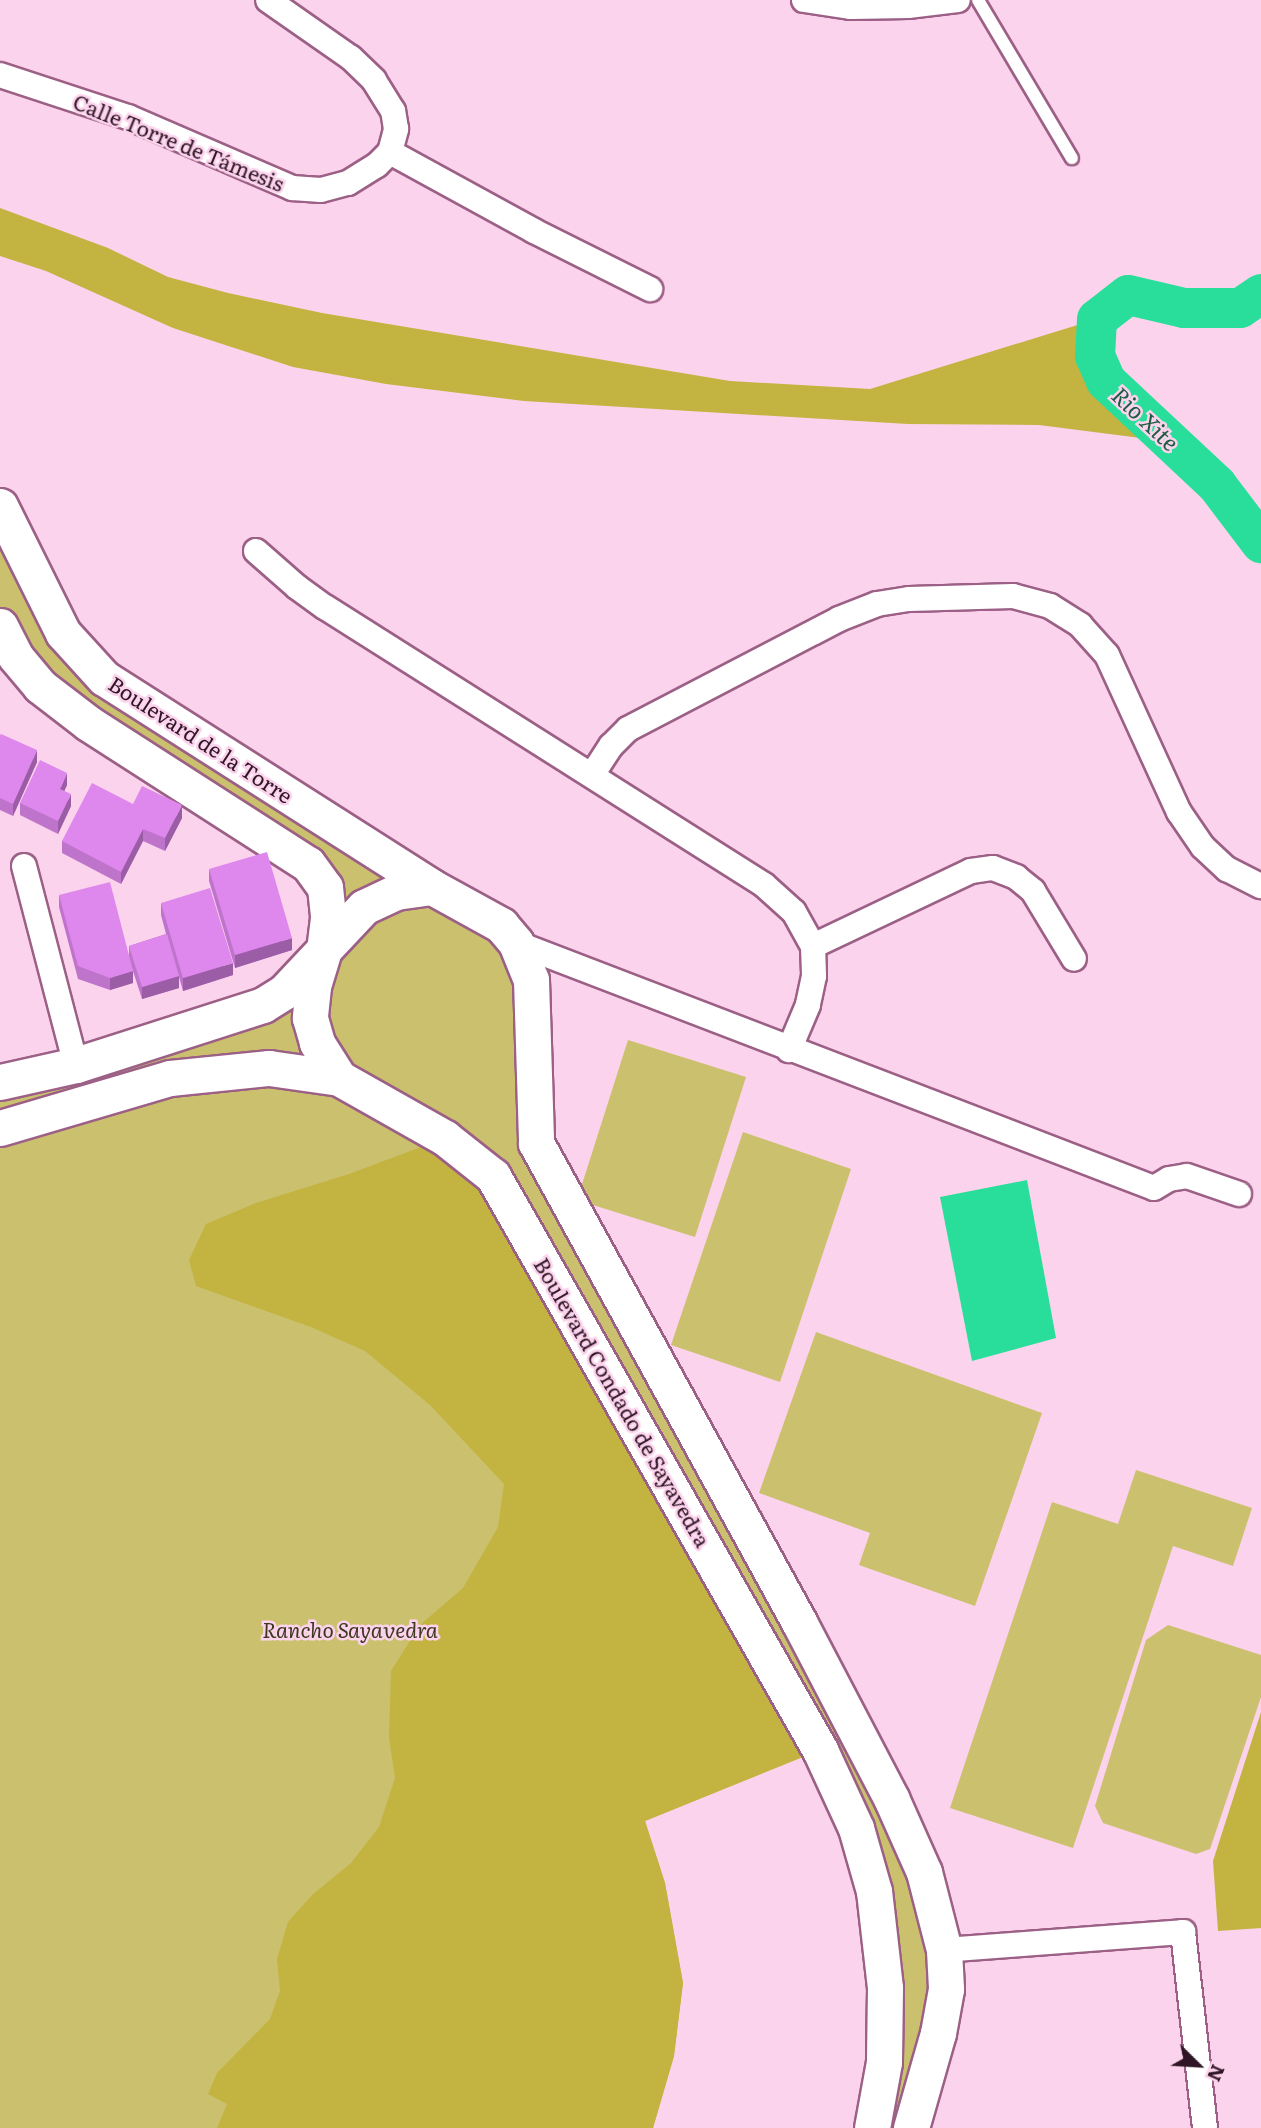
<!DOCTYPE html>
<meta charset="utf-8">
<style>
body{margin:0}
#map{position:relative;width:1261px;height:2128px;overflow:hidden;background:#fcd3ec;font-family:Literata,serif}
div>[style]{position:absolute}
.green>*{inset:0;background:#cbc06d}
.forest>*{inset:0;background:#c3b340}
.water>*{inset:0;background:#29de9b}
.river>*{height:40px;margin:-20px;padding:0 20px;transform-origin:20px;border-radius:20px;background:#29de9b}
.roads{filter:drop-shadow(2px 0 #9c6086) drop-shadow(-2px 0 #9c6086) drop-shadow(0 2px #9c6086) drop-shadow(0 -2px #9c6086)}
.lane>*{height:12px;margin:-6px;padding:0 6px;transform-origin:6px;border-radius:6px;background:#fff}
.street>*{height:24px;margin:-12px;padding:0 12px;transform-origin:12px;border-radius:12px;background:#fff}
.secondary>*{height:35px;margin:-17.5px;padding:0 17.5px;transform-origin:17.5px;border-radius:17.5px;background:#fff}
.wall>*{inset:0;background:#bf74cc}
.shaded-wall>*{inset:0;background:#9b5ea6}
.building>*{inset:0;background:#de87ed}
span{translate:-50% -50%;white-space:nowrap;text-align:center;line-height:1.15;-webkit-text-stroke:5px #fcd3ec;paint-order:stroke}
.street-label{font-size:21px;color:#2f1626}
.park-label{font-size:21px;color:#3c3920;font-style:italic}
.water-label{font-size:23px;color:#1c5c41;font-style:italic}
.north{position:absolute;left:1163px;top:2030px;width:70px;height:70px;-webkit-text-stroke:5px #fcd3ec;paint-order:stroke;rotate:114deg;font-size:19px;font-weight:700;line-height:28px;text-align:center;color:#2f1626}
.north::after{content:'';display:block;margin:auto;width:24px;height:32px;background:#2f1626;clip-path:polygon(50% 0,100% 100%,50% 72%,0 100%)}
</style>
<div id="map">
<div class="green">
<i style="clip-path:polygon(0 506px,63px 633px,514px 945px,536px 1143px,799px 1622px,944px 1950px,911px 2128px,872px 2128px,885px 1988px,820px 1750px,645px 1821px,665px 1883px,683px 1983px,674px 2056px,653px 2128px,0 2128px,0 1082px,285px 991px,319px 1043px,327px 886px,88px 723px,0 627px)"></i>
<i style="clip-path:polygon(628px 1040px,746px 1077px,695px 1237px,577px 1200px)"></i>
<i style="clip-path:polygon(743px 1132px,851px 1169px,780px 1382px,671px 1345px)"></i>
<i style="clip-path:polygon(816px 1332px,1042px 1413px,975px 1606px,859px 1565px,870px 1533px,759px 1493px)"></i>
<i style="clip-path:polygon(1136px 1470px,1252px 1508px,1233px 1566px,1173px 1546px,1073px 1848px,950px 1808px,1052px 1502px,1118px 1524px)"></i>
<i style="clip-path:polygon(1168px 1625px,1261px 1655px,1261px 1697px,1210px 1849px,1196px 1854px,1103px 1823px,1095px 1806px,1146px 1640px)"></i>
</div>
<div class="forest">
<i style="clip-path:polygon(0 208px,108px 248px,168px 277px,228px 293px,322px 313px,730px 381px,870px 389px,1097px 319px,1095px 356px,1106px 381px,1172px 442px,1039px 425px,908px 424px,524px 401px,386px 384px,293px 367px,173px 328px,46px 271px,0 256px)"></i>
<i style="clip-path:polygon(445px 1138px,464px 1152px,820px 1750px,645px 1821px,665px 1883px,683px 1983px,674px 2056px,653px 2128px,217px 2128px,227px 2104px,208px 2094px,217px 2073px,270px 2019px,280px 1991px,277px 1959px,288px 1922px,312px 1895px,351px 1863px,379px 1827px,395px 1778px,389px 1738px,391px 1671px,420px 1625px,463px 1588px,498px 1527px,504px 1484px,430px 1405px,365px 1351px,311px 1327px,196px 1286px,189px 1260px,206px 1224px,256px 1203px,349px 1174px)"></i>
<i style="clip-path:polygon(1261px 1712px,1261px 1928px,1218px 1931px,1213px 1861px)"></i>
</div>
<div class="water">
<i style="clip-path:polygon(1027px 1180px,1056px 1338px,972px 1361px,940px 1197px)"></i>
</div>
<div class="river">
<i style="left:1261px;top:294px;width:25px;rotate:146deg"></i>
<i style="left:1240px;top:308px;width:56px;rotate:180deg"></i>
<i style="left:1184px;top:308px;width:57px;rotate:-166.9deg"></i>
<i style="left:1128px;top:295px;width:39px;rotate:142deg"></i>
<i style="left:1097px;top:319px;width:37px;rotate:93deg"></i>
<i style="left:1095px;top:356px;width:27px;rotate:66deg"></i>
<i style="left:1106px;top:381px;width:152px;rotate:43.1deg"></i>
<i style="left:1217px;top:485px;width:73px;rotate:52.8deg"></i>
</div>
<div class="roads">
<div class="lane">
<i style="left:978px;top:0;width:184px;rotate:59.3deg"></i>
</div>
<div class="street">
<i style="left:804px;top:0;width:48px;rotate:8.5deg"></i>
<i style="left:851px;top:7px;width:57px;rotate:-1deg"></i>
<i style="left:908px;top:6px;width:50px;rotate:-6.8deg"></i>
<i style="left:0;top:75px;width:135px;rotate:18.2deg"></i>
<i style="left:128px;top:117px;width:179px;rotate:23.4deg"></i>
<i style="left:292px;top:188px;width:29px;rotate:4deg"></i>
<i style="left:321px;top:190px;width:28px;rotate:-15deg"></i>
<i style="left:348px;top:183px;width:34px;rotate:-32deg"></i>
<i style="left:377px;top:165px;width:18px;rotate:-45deg"></i>
<i style="left:390px;top:152px;width:24px;rotate:-75deg"></i>
<i style="left:396px;top:129px;width:18px;rotate:-99deg"></i>
<i style="left:393px;top:111px;width:36px;rotate:-122deg"></i>
<i style="left:374px;top:80px;width:32px;rotate:-136deg"></i>
<i style="left:351px;top:58px;width:101px;rotate:-145.1deg"></i>
<i style="left:390px;top:152px;width:164px;rotate:28.7deg"></i>
<i style="left:534px;top:231px;width:130px;rotate:26.6deg"></i>
<i style="left:256px;top:551px;width:55px;rotate:41.3deg"></i>
<i style="left:297px;top:587px;width:34px;rotate:36deg"></i>
<i style="left:325px;top:607px;width:520px;rotate:32.34deg"></i>
<i style="left:764px;top:885px;width:40px;rotate:42deg"></i>
<i style="left:794px;top:912px;width:39px;rotate:61deg"></i>
<i style="left:813px;top:946px;width:30px;rotate:88deg"></i>
<i style="left:814px;top:976px;width:30px;rotate:102deg"></i>
<i style="left:808px;top:1005px;width:49px;rotate:112.9deg"></i>
<i style="left:592px;top:775px;width:35px;rotate:-57deg"></i>
<i style="left:611px;top:746px;width:24px;rotate:-45deg"></i>
<i style="left:628px;top:729px;width:238px;rotate:-27.5deg"></i>
<i style="left:839px;top:619px;width:41px;rotate:-21.5deg"></i>
<i style="left:877px;top:604px;width:32px;rotate:-9deg"></i>
<i style="left:909px;top:599px;width:104px;rotate:-1.7deg"></i>
<i style="left:1013px;top:596px;width:38px;rotate:15deg"></i>
<i style="left:1050px;top:606px;width:36px;rotate:32deg"></i>
<i style="left:1080px;top:625px;width:40px;rotate:48deg"></i>
<i style="left:1107px;top:655px;width:173px;rotate:65.4deg"></i>
<i style="left:1179px;top:812px;width:42px;rotate:55.6deg"></i>
<i style="left:1203px;top:847px;width:33px;rotate:43deg"></i>
<i style="left:1227px;top:869px;width:38px;rotate:27deg"></i>
<i style="left:24px;top:866px;width:206px;rotate:75.4deg"></i>
<i style="left:516px;top:943px;width:683px;rotate:21.01deg"></i>
<i style="left:1154px;top:1188px;width:17px;rotate:-31deg"></i>
<i style="left:1169px;top:1179px;width:18px;rotate:-9deg"></i>
<i style="left:1187px;top:1176px;width:55px;rotate:19.1deg"></i>
<i style="left:813px;top:946px;width:175px;rotate:-25.4deg"></i>
<i style="left:971px;top:871px;width:22px;rotate:-8deg"></i>
<i style="left:993px;top:868px;width:25px;rotate:21deg"></i>
<i style="left:1016px;top:877px;width:22px;rotate:39deg"></i>
<i style="left:1033px;top:891px;width:79px;rotate:58.9deg"></i>
<i style="left:944px;top:1950px;width:240px;rotate:-4.3deg"></i>
<i style="left:1183px;top:1932px;width:197px;rotate:83.6deg"></i>
</div>
<div class="secondary">
<i style="left:0;top:506px;width:142px;rotate:63.6deg"></i>
<i style="left:63px;top:633px;width:61px;rotate:47.7deg"></i>
<i style="left:104px;top:678px;width:389px;rotate:32.5deg"></i>
<i style="left:432px;top:887px;width:79px;rotate:28.8deg"></i>
<i style="left:501px;top:925px;width:23px;rotate:50deg"></i>
<i style="left:516px;top:943px;width:40px;rotate:68deg"></i>
<i style="left:531px;top:980px;width:163px;rotate:88.2deg"></i>
<i style="left:536px;top:1143px;width:546px;rotate:61.23deg"></i>
<i style="left:799px;top:1622px;width:199px;rotate:62.4deg"></i>
<i style="left:891px;top:1798px;width:81px;rotate:66deg"></i>
<i style="left:924px;top:1872px;width:81px;rotate:75.6deg"></i>
<i style="left:944px;top:1950px;width:39px;rotate:87deg"></i>
<i style="left:946px;top:1989px;width:45px;rotate:100.3deg"></i>
<i style="left:938px;top:2033px;width:99px;rotate:105.9deg"></i>
<i style="left:0;top:626px;width:34px;rotate:63deg"></i>
<i style="left:15px;top:656px;width:39px;rotate:50deg"></i>
<i style="left:40px;top:686px;width:61px;rotate:37.6deg"></i>
<i style="left:88px;top:723px;width:261px;rotate:32.7deg"></i>
<i style="left:308px;top:864px;width:29px;rotate:54deg"></i>
<i style="left:325px;top:887px;width:31px;rotate:84deg"></i>
<i style="left:328px;top:918px;width:32px;rotate:97deg"></i>
<i style="left:324px;top:950px;width:39px;rotate:107deg"></i>
<i style="left:313px;top:987px;width:31px;rotate:96deg"></i>
<i style="left:310px;top:1018px;width:26px;rotate:74deg"></i>
<i style="left:317px;top:1043px;width:41px;rotate:57.8deg"></i>
<i style="left:0;top:1082px;width:78px;rotate:-12.6deg"></i>
<i style="left:76px;top:1065px;width:196px;rotate:-17.8deg"></i>
<i style="left:263px;top:1005px;width:26px;rotate:-32deg"></i>
<i style="left:285px;top:991px;width:115px;rotate:-46.8deg"></i>
<i style="left:364px;top:907px;width:35px;rotate:-25deg"></i>
<i style="left:396px;top:892px;width:36px;rotate:-8deg"></i>
<i style="left:0;top:1128px;width:177px;rotate:-16.4deg"></i>
<i style="left:170px;top:1078px;width:100px;rotate:-5.8deg"></i>
<i style="left:269px;top:1068px;width:71px;rotate:8.1deg"></i>
<i style="left:339px;top:1078px;width:122px;rotate:29.5deg"></i>
<i style="left:445px;top:1138px;width:61px;rotate:38.4deg"></i>
<i style="left:493px;top:1176px;width:661px;rotate:60.33deg"></i>
<i style="left:820px;top:1750px;width:86px;rotate:65.2deg"></i>
<i style="left:856px;top:1828px;width:66px;rotate:74.1deg"></i>
<i style="left:874px;top:1891px;width:98px;rotate:83.5deg"></i>
<i style="left:885px;top:1988px;width:74px;rotate:90.8deg"></i>
<i style="left:884px;top:2062px;width:67px;rotate:100.3deg"></i>
</div>
</div>
<div class="wall">
<i style="clip-path:polygon(0 735px,37px 762px,13px 816px,0 810px)"></i>
<i style="clip-path:polygon(67px 785px,64px 791px,71px 806px,58px 834px,20px 815px,20px 803px)"></i>
<i style="clip-path:polygon(133px 804px,182px 818px,165px 851px,143px 841px,121px 884px,62px 853px,62px 841px)"></i>
<i style="clip-path:polygon(209px 869px,292px 950px,235px 968px,209px 881px)"></i>
<i style="clip-path:polygon(59px 895px,129px 957px,129px 946px,166px 934px,161px 915px,161px 903px,233px 975px,183px 991px,179px 977px,179px 988px,142px 999px,132px 968px,133px 983px,110px 990px,78px 979px,59px 907px)"></i>
</div>
<div class="shaded-wall">
<i style="clip-path:polygon(37px 750px,37px 762px,13px 816px,13px 804px)"></i>
<i style="clip-path:polygon(67px 773px,67px 785px,60px 801px,60px 789px)"></i>
<i style="clip-path:polygon(71px 794px,71px 806px,58px 834px,58px 821px)"></i>
<i style="clip-path:polygon(182px 805px,182px 818px,165px 851px,165px 838px)"></i>
<i style="clip-path:polygon(143px 829px,143px 841px,121px 884px,121px 872px)"></i>
<i style="clip-path:polygon(292px 938px,292px 950px,235px 968px,235px 955px)"></i>
<i style="clip-path:polygon(233px 963px,233px 975px,183px 991px,183px 978px)"></i>
<i style="clip-path:polygon(133px 971px,133px 983px,110px 990px,110px 978px)"></i>
<i style="clip-path:polygon(179px 976px,179px 988px,142px 999px,142px 987px)"></i>
</div>
<div class="building">
<i style="clip-path:polygon(1px 734px,37px 750px,13px 804px,0 798px,0 735px)"></i>
<i style="clip-path:polygon(40px 760px,67px 773px,60px 789px,71px 794px,58px 821px,20px 803px)"></i>
<i style="clip-path:polygon(92px 783px,133px 804px,142px 786px,182px 805px,165px 838px,143px 829px,121px 872px,62px 841px)"></i>
<i style="clip-path:polygon(267px 852px,292px 938px,235px 955px,209px 869px)"></i>
<i style="clip-path:polygon(110px 882px,133px 971px,110px 978px,78px 966px,59px 895px)"></i>
<i style="clip-path:polygon(210px 888px,233px 963px,183px 978px,161px 903px)"></i>
<i style="clip-path:polygon(167px 934px,179px 976px,142px 987px,129px 946px)"></i>
</div>
<div class="street-label">
<span style="left:179px;top:142px;rotate:22deg">Calle Torre de Támesis</span>
<span style="left:201px;top:739px;rotate:33deg">Boulevard de la Torre</span>
<span style="left:623px;top:1402px;rotate:60deg">Boulevard Condado de Sayavedra</span>
</div>
<div class="park-label">
<span style="left:350px;top:1629px">Rancho Sayavedra</span>
</div>
<div class="water-label">
<span style="left:1146px;top:418px;rotate:43deg">Rio Xite</span>
</div>
<div class="north">N</div>
</div>
